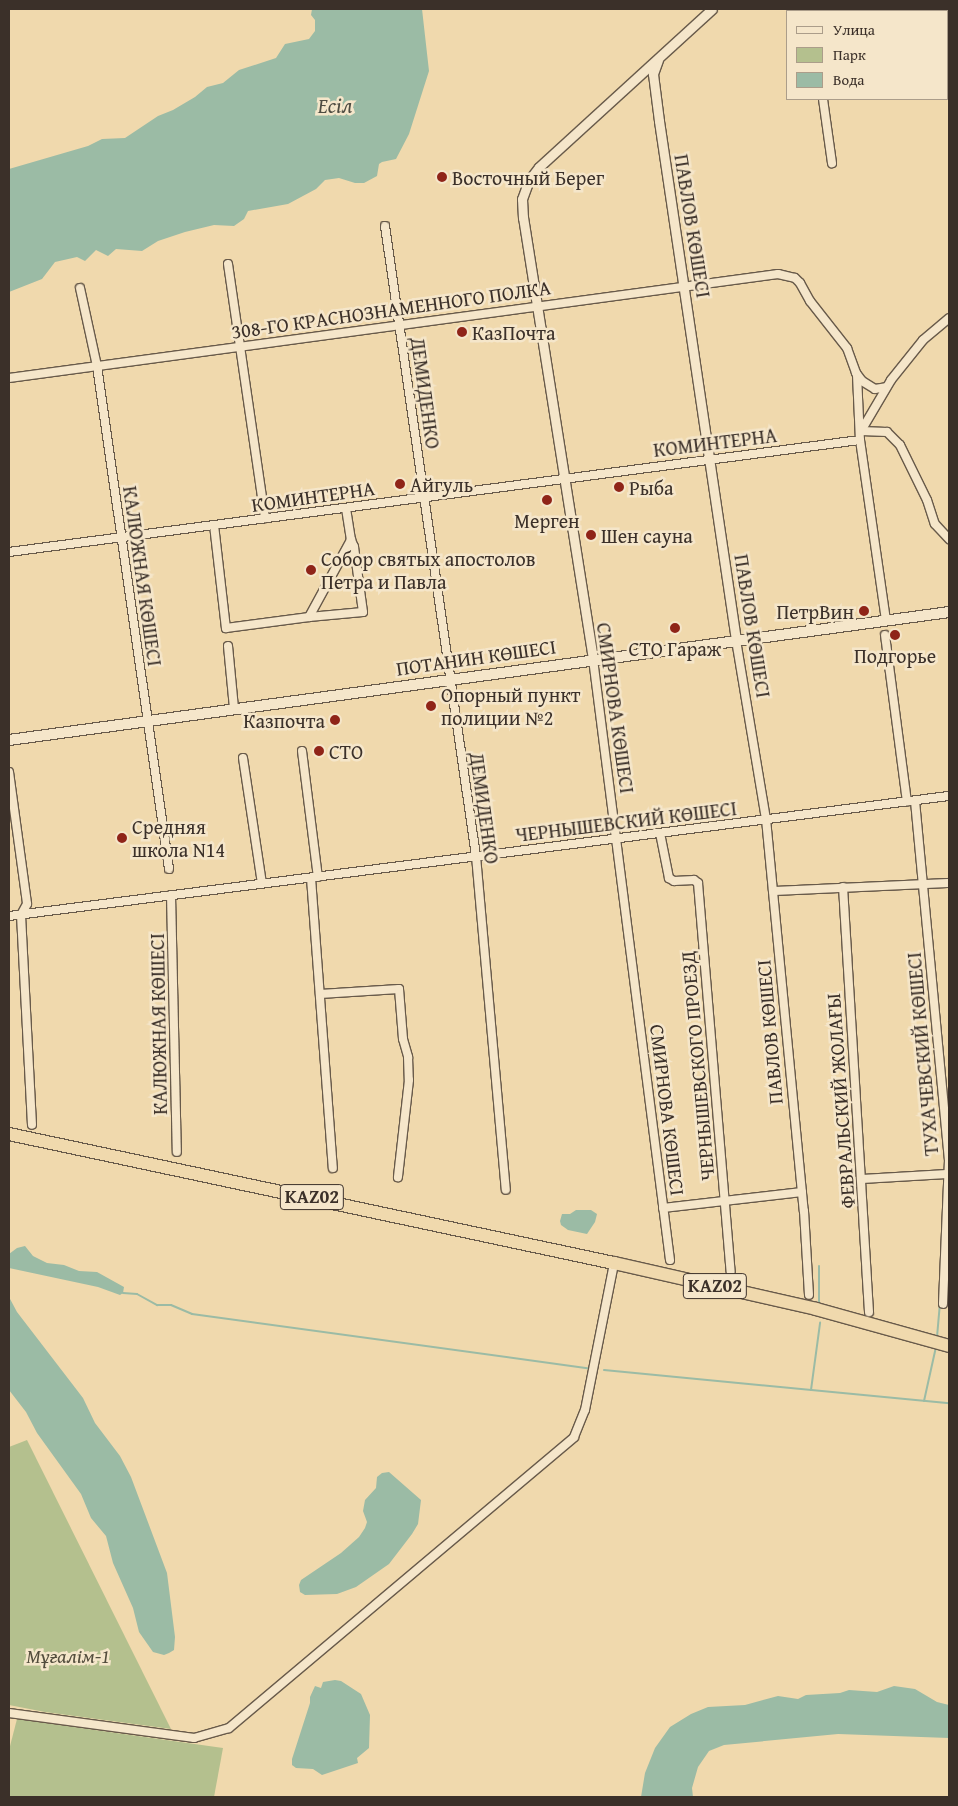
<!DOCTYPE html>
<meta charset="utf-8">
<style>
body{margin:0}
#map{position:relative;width:958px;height:1806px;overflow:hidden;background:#f0d9ad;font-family:"Gentium Book Plus",serif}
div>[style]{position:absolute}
.green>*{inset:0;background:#b4c08e}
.water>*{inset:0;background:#9bbba5}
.stream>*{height:2px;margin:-1px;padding:0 1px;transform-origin:1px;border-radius:1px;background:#9bbba5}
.roads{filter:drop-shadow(1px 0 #685a4a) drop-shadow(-1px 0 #685a4a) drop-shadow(0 1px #685a4a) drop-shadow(0 -1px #685a4a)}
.minor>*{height:8px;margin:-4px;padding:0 4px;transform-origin:4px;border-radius:4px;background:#f5e6ca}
.tertiary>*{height:9px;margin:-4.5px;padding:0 4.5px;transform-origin:4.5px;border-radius:4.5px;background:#f5e6ca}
.secondary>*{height:10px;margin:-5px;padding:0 5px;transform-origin:5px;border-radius:5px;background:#f5e6ca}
.trunk>*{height:12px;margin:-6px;padding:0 6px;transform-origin:6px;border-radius:6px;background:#f0d9ad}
.dots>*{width:14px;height:14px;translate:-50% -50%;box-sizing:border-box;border:2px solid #f5e6ca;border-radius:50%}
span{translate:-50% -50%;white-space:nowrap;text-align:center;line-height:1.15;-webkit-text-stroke:5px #f5e6ca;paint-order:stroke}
.shield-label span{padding:1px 4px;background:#f5e6ca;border:1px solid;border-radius:4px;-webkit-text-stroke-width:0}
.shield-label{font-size:19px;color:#3b3029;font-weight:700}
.poi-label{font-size:20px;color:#3b3029}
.left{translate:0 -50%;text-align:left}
.right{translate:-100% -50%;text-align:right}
.street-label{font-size:20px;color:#3b3029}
.park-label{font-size:20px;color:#534d3d;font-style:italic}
.water-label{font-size:21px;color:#4e4c42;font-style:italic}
.frame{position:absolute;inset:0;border:10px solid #3b3029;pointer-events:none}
.legend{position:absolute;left:786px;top:10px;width:162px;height:90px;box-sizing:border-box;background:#f5e6ca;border:1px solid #ab9d8a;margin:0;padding:6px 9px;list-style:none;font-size:15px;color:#3b3029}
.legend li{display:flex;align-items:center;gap:10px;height:25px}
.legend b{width:25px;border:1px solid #ab9d8a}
</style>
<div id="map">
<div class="green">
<i style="clip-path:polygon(27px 1440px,171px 1729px,45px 1712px,9px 1705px,9px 1447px)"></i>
<i style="clip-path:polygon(17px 1719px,223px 1748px,214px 1797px,9px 1797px,9px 1750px)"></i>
</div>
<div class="water">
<i style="clip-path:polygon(312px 9px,422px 9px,429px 71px,409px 134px,396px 159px,382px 162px,379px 164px,377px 176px,364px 183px,355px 183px,339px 178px,325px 180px,316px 189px,288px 204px,248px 211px,244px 219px,234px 226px,214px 225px,185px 232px,158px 241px,142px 251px,116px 249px,108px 256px,96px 250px,85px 261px,77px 257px,55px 262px,42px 279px,9px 292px,9px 169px,88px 146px,102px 139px,125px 138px,158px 116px,173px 110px,195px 97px,207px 87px,223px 83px,239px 70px,276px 58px,285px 44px,309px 39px,315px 31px,315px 20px,311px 15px)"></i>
<i style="clip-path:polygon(576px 1210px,591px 1210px,597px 1214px,595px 1222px,587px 1234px,568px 1230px,561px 1225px,560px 1221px,562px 1214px,570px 1214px)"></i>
<i style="clip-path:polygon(25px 1246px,33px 1256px,47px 1263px,64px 1265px,79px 1271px,97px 1272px,124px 1287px,123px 1293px,120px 1295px,98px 1287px,9px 1268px,9px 1254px,17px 1248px)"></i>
<i style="clip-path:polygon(9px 1297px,17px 1312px,83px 1398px,95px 1423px,120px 1456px,131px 1477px,167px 1573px,175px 1637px,174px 1650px,169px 1653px,164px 1655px,153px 1652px,139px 1632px,133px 1608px,113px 1563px,106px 1536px,91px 1518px,81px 1494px,37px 1433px,26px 1412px,9px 1390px)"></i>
<i style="clip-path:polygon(389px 1472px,421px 1500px,418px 1524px,412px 1534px,389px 1564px,356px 1587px,337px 1594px,305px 1595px,300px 1592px,299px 1585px,301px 1580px,341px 1553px,359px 1537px,365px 1528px,367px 1522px,363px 1511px,365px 1500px,376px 1488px,377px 1477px,382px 1473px)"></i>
<i style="clip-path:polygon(335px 1680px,341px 1681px,361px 1694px,370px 1715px,369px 1748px,357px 1758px,358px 1763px,322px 1775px,313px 1769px,296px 1768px,292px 1765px,292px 1759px,310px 1703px,310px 1697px,315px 1686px,321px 1688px,323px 1682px)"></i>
<i style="clip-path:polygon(894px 1686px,915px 1689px,937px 1702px,949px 1705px,949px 1738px,838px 1734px,724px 1745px,709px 1751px,698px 1767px,692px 1788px,693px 1797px,641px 1797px,645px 1773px,655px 1748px,670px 1727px,691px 1714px,708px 1707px,745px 1705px,778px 1696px,798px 1699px,806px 1695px,840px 1693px,849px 1690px,877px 1692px)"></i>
</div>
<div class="stream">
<i style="left:819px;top:1266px;width:38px;rotate:90deg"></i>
<i style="left:123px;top:1293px;width:14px;rotate:4deg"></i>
<i style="left:137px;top:1294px;width:23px;rotate:29deg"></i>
<i style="left:157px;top:1305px;width:14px"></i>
<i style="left:171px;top:1305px;width:23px;rotate:23deg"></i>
<i style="left:192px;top:1314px;width:399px;rotate:7.8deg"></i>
<i style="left:937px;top:1337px;width:32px;rotate:-85deg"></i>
<i style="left:604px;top:1370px;width:347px;rotate:5.5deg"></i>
<i style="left:811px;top:1390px;width:68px;rotate:-82.3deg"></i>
<i style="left:924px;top:1401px;width:55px;rotate:-77.5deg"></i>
</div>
<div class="roads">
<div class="minor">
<i style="left:810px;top:9px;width:2px;rotate:63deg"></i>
<i style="left:823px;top:99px;width:65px;rotate:82deg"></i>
<i style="left:385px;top:226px;width:637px;rotate:81.78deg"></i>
<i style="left:476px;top:856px;width:335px;rotate:84.9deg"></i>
<i style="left:228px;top:264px;width:257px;rotate:81.7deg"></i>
<i style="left:80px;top:288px;width:80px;rotate:77.7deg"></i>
<i style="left:97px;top:366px;width:508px;rotate:81.85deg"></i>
<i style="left:857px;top:375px;width:65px;rotate:87.4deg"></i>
<i style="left:860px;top:440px;width:182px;rotate:81.8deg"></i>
<i style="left:9px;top:378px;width:776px;rotate:-7.7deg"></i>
<i style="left:778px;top:274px;width:17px;rotate:13deg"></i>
<i style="left:795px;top:278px;width:7px;rotate:45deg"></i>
<i style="left:800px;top:283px;width:21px;rotate:61deg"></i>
<i style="left:810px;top:301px;width:60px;rotate:51.8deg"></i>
<i style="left:847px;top:348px;width:27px;rotate:70deg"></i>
<i style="left:856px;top:373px;width:10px;rotate:53deg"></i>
<i style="left:862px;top:381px;width:15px;rotate:32deg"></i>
<i style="left:875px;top:389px;width:11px;rotate:-10deg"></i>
<i style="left:861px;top:431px;width:26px;rotate:2deg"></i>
<i style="left:887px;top:432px;width:18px;rotate:45deg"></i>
<i style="left:900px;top:445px;width:61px;rotate:63.9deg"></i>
<i style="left:927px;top:500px;width:25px;rotate:72deg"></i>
<i style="left:935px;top:524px;width:21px;rotate:47deg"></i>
<i style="left:861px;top:431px;width:59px;rotate:-59.5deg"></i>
<i style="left:891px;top:380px;width:51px;rotate:-51.3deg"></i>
<i style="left:923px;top:340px;width:34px;rotate:-40deg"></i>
<i style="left:214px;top:525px;width:104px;rotate:83.4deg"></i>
<i style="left:226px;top:628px;width:84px;rotate:-7.5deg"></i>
<i style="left:309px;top:617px;width:88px;rotate:-61.4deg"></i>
<i style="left:351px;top:540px;width:32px;rotate:-99deg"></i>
<i style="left:9px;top:552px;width:858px;rotate:-7.5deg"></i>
<i style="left:309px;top:617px;width:54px;rotate:-5.3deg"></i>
<i style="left:363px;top:612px;width:66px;rotate:-97.9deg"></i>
<i style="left:354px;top:547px;width:8px;rotate:-113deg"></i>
<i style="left:885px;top:635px;width:168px;rotate:82.5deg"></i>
<i style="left:736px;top:640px;width:181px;rotate:80.5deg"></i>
<i style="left:766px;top:819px;width:394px;rotate:84.5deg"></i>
<i style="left:804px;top:1211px;width:84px;rotate:86.6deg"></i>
<i style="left:228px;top:646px;width:62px;rotate:84.5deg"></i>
<i style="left:593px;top:659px;width:606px;rotate:82.7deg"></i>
<i style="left:302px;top:751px;width:127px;rotate:82.8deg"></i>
<i style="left:243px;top:758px;width:127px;rotate:81.4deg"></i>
<i style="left:9px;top:772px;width:133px;rotate:82.2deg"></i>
<i style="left:27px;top:904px;width:13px;rotate:119deg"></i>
<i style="left:21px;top:915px;width:210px;rotate:87deg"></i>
<i style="left:915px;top:801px;width:361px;rotate:84.6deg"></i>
<i style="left:949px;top:1160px;width:144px;rotate:92.4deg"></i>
<i style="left:660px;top:833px;width:46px;rotate:78.7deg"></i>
<i style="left:669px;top:878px;width:6px;rotate:31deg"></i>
<i style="left:674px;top:881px;width:20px;rotate:-3deg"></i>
<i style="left:694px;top:880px;width:5px;rotate:37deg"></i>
<i style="left:698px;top:883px;width:390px;rotate:85.2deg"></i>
<i style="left:311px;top:878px;width:291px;rotate:85.7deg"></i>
<i style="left:843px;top:887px;width:426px;rotate:86.5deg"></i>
<i style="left:773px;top:891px;width:176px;rotate:-2.6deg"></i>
<i style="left:171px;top:895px;width:257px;rotate:88.7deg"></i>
<i style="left:9px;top:916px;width:948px;rotate:-7.28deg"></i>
<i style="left:320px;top:994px;width:79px;rotate:-3.6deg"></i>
<i style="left:399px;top:989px;width:50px;rotate:85.4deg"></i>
<i style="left:403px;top:1039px;width:19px;rotate:74deg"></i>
<i style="left:408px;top:1057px;width:23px;rotate:88deg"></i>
<i style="left:409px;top:1080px;width:98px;rotate:96.5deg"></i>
<i style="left:862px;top:1179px;width:85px;rotate:-3.4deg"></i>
<i style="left:663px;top:1208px;width:140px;rotate:-6.6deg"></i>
<i style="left:9px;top:1713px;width:187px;rotate:7.7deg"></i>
<i style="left:194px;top:1738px;width:36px;rotate:-16deg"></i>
<i style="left:229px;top:1728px;width:451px;rotate:-40.1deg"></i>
<i style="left:574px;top:1437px;width:29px;rotate:-68deg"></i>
<i style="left:585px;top:1410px;width:150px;rotate:-78.8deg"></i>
</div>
<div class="tertiary">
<i style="left:658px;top:60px;width:15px;rotate:110deg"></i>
<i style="left:653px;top:74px;width:47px;rotate:82.7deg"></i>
<i style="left:659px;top:121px;width:525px;rotate:81.56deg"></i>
<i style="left:593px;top:659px;width:447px;rotate:-99deg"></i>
<i style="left:523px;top:218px;width:19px;rotate:-93deg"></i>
<i style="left:522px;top:199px;width:20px;rotate:-70deg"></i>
<i style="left:529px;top:180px;width:16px;rotate:-52deg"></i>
<i style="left:539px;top:167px;width:234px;rotate:-42.4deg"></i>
</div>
<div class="secondary">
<i style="left:9px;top:740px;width:949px;rotate:-7.75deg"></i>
</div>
<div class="trunk">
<i style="left:9px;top:1134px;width:619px;rotate:12.04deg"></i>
<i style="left:614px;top:1263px;width:207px;rotate:12.8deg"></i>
<i style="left:816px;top:1309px;width:138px;rotate:15.5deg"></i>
</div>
</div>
<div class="dots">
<i style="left:442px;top:177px;background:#8f2418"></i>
<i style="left:462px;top:332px;background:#8f2418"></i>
<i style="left:400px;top:484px;background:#8f2418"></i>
<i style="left:619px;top:487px;background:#8f2418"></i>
<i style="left:547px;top:500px;background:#8f2418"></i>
<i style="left:591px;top:535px;background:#8f2418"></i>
<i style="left:311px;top:570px;background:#8f2418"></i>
<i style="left:864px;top:611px;background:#8f2418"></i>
<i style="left:675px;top:628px;background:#8f2418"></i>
<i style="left:895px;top:635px;background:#8f2418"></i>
<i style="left:431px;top:706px;background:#8f2418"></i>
<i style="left:335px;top:720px;background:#8f2418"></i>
<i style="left:319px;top:751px;background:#8f2418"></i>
<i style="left:122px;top:838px;background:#8f2418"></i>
</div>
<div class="shield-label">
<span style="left:312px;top:1197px">KAZ02</span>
<span style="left:715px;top:1286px">KAZ02</span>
</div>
<div class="poi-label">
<span class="left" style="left:452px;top:177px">Восточный Берег</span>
<span class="left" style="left:472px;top:332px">КазПочта</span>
<span class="left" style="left:410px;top:484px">Айгуль</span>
<span class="left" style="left:629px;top:487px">Рыба</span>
<span style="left:547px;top:520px">Мерген</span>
<span class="left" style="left:601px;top:535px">Шен сауна</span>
<span class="left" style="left:321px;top:570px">Собор святых апостолов<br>Петра и Павла</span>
<span class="right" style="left:854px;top:611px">ПетрВин</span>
<span style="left:675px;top:648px">СТО Гараж</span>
<span style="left:895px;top:655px">Подгорье</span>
<span class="left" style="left:441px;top:706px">Опорный пункт<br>полиции №2</span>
<span class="right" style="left:325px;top:720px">Казпочта</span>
<span class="left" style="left:329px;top:751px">СТО</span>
<span class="left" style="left:132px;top:838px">Средняя<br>школа N14</span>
</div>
<div class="street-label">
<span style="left:693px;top:226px;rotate:81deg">ПАВЛОВ КӨШЕСІ</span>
<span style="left:391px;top:309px;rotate:-8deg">308-ГО КРАСНОЗНАМЕННОГО ПОЛКА</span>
<span style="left:426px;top:393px;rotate:82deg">ДЕМИДЕНКО</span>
<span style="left:715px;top:442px;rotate:-7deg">КОМИНТЕРНА</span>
<span style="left:313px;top:496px;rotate:-8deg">КОМИНТЕРНА</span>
<span style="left:143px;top:576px;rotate:82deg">КАЛЮЖНАЯ КӨШЕСІ</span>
<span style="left:753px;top:626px;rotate:81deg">ПАВЛОВ КӨШЕСІ</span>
<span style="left:476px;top:657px;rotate:-8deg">ПОТАНИН КӨШЕСІ</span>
<span style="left:616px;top:708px;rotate:82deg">СМИРНОВА КӨШЕСІ</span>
<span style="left:485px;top:808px;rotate:82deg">ДЕМИДЕНКО</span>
<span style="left:626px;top:821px;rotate:-7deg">ЧЕРНЫШЕВСКИЙ КӨШЕСІ</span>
<span style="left:158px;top:1024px;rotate:-91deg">КАЛЮЖНАЯ КӨШЕСІ</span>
<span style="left:769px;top:1032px;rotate:-95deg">ПАВЛОВ КӨШЕСІ</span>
<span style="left:922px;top:1054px;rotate:-95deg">ТУХАЧЕВСКИЙ КӨШЕСІ</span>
<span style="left:697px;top:1066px;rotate:-95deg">ЧЕРНЫШЕВСКОГО ПРОЕЗД</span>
<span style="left:840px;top:1101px;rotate:-94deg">ФЕВРАЛЬСКИЙ ЖОЛАҒЫ</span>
<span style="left:668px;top:1110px;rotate:83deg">СМИРНОВА КӨШЕСІ</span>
</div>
<div class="park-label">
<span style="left:68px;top:1655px">Мұғалім-1</span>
</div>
<div class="water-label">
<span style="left:335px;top:106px">Есіл</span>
</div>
<div class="frame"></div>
<ul class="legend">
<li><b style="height:6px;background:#f5e6ca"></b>Улица</li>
<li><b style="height:14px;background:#b4c08e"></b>Парк</li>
<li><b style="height:14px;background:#9bbba5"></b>Вода</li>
</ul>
</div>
